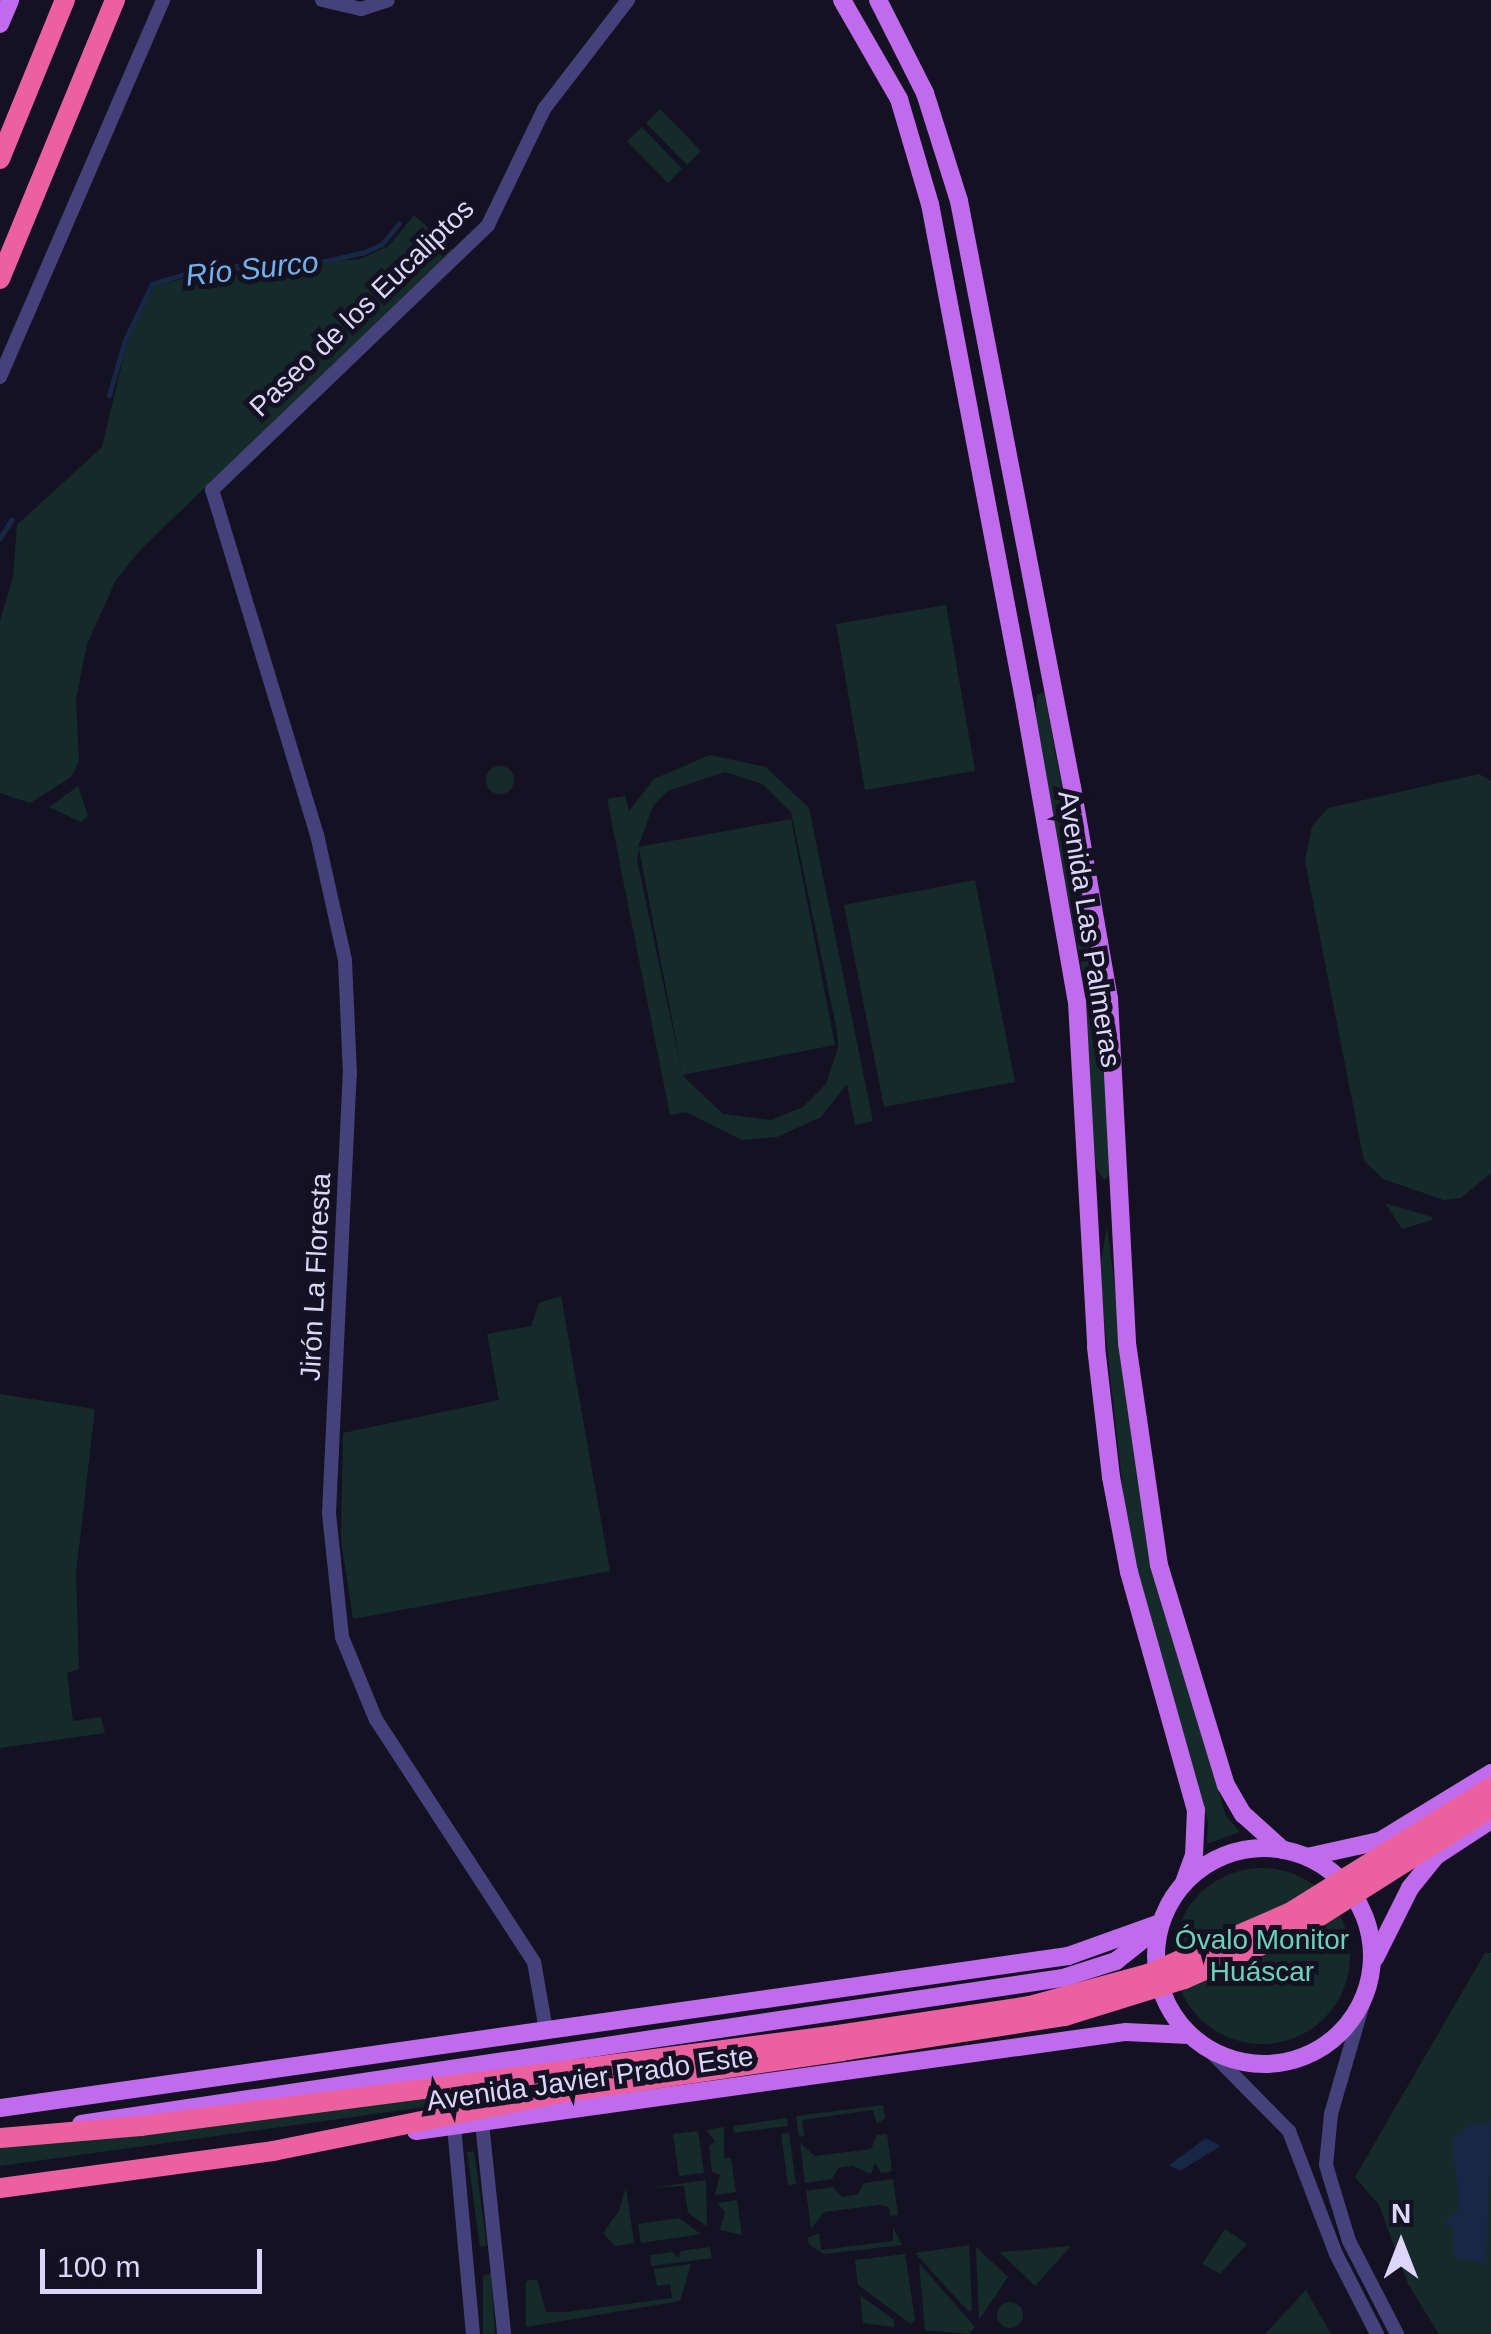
<!DOCTYPE html>
<meta charset="utf-8">
<style>
body{margin:0}
#map{position:relative;width:1491px;height:2334px;overflow:hidden;background:#141122;font-family:Helvetica,sans-serif}
div>[style]{position:absolute}
.green>*{inset:0;background:#152b2a}
.round{border-radius:50%}
.water>*{inset:0;background:#162846}
.stream>*{height:5px;margin:-2.5px;padding:0 2.5px;transform-origin:2.5px;border-radius:2.5px;background:#162846}
.minor>*{height:14px;margin:-7px;padding:0 7px;transform-origin:7px;border-radius:7px;background:#45427b}
.major>*{height:18px;margin:-9px;padding:0 9px;transform-origin:9px;border-radius:9px;background:#bf6bec}
.major>.ring{margin:-9px;padding:0;box-sizing:content-box;background:none;border:18px solid #bf6bec;border-radius:50%}
.highway>*{height:20px;margin:-10px;padding:0 10px;transform-origin:10px;border-radius:10px;background:#eb61a0}
.highway-bridge>*{height:20px;margin:-10px;padding:0 10px;transform-origin:10px;border-radius:10px;background:#eb61a0}
span{translate:-50% -50%;white-space:nowrap;text-align:center;line-height:1.15;-webkit-text-stroke:10px #141122;paint-order:stroke}
.street-label{font-size:28px;color:#dbd6fa}
.park-label{font-size:28px;color:#6cd1ba}
.water-label{font-size:30px;color:#71b1ed;font-style:italic}
.north{position:absolute;left:1351px;top:2194px;width:100px;height:100px;-webkit-text-stroke:8px #141122;paint-order:stroke;rotate:0deg;font-size:28px;font-weight:700;line-height:40px;text-align:center;color:#dbd6fa}
.north::after{content:'';display:block;margin:auto;width:35px;height:45px;background:#dbd6fa;clip-path:polygon(50% 0,100% 100%,50% 72%,0 100%)}
.scale{position:absolute;left:40px;top:2249px;width:222px;height:45px;box-sizing:border-box;border:5px solid #dbd6fa;border-top:0;padding-left:12px;font-size:30px;line-height:35px;white-space:nowrap;color:#dbd6fa;-webkit-text-stroke:8px #141122;paint-order:stroke}
</style>
<div id="map">
<div class="green">
<i style="clip-path:polygon(660px 109px,701px 151px,687px 165px,646px 123px)"></i>
<i style="clip-path:polygon(642px 127px,682px 169px,668px 183px,627px 141px)"></i>
<i style="clip-path:polygon(414px 215px,453px 250px,140px 550px,116px 580px,87px 644px,76px 699px,79px 762px,71px 777px,30px 803px,0 793px,0 621px,13px 577px,17px 525px,102px 447px,129px 334px,155px 286px,217px 270px,360px 259px,389px 246px)"></i>
<i style="clip-path:polygon(946px 605px,975px 771px,865px 790px,836px 624px)"></i>
<i style="clip-path:polygon(1044px 692px,1102px 1003px,1111px 1174px,1104px 1180px,1096px 1168px,1081px 966px,1035px 722px,1037px 695px)"></i>
<i style="clip-path:polygon(evenodd,710px 755px,766px 767px,809px 808px,873px 1121px,855px 1125px,847px 1084px,821px 1117px,777px 1137px,742px 1140px,686px 1112px,670px 1115px,607px 799px,625px 796px,629px 811px,654px 779px,710px 755px,725px 772px,762px 784px,791px 812px,837px 1031px,838px 1048px,826px 1084px,803px 1107px,771px 1120px,723px 1114px,682px 1075px,835px 1045px,791px 819px,638px 847px,653px 806px,668px 791px,725px 772px,710px 755px,639px 849px,682px 1071px,682px 1072px,637px 860px,639px 849px)"></i>
<i class="round" style="left:486px;top:766px;width:28px;height:28px"></i>
<i style="clip-path:polygon(1479px 774px,1491px 781px,1491px 1173px,1461px 1198px,1444px 1200px,1383px 1179px,1364px 1161px,1305px 861px,1312px 826px,1328px 808px)"></i>
<i style="clip-path:polygon(78px 786px,88px 816px,81px 822px,49px 807px)"></i>
<i style="clip-path:polygon(975px 880px,1015px 1082px,884px 1107px,844px 905px)"></i>
<i style="clip-path:polygon(1385px 1203px,1432px 1217px,1432px 1220px,1402px 1229px)"></i>
<i style="clip-path:polygon(1107px 1226px,1148px 1549px,1226px 1816px,1240px 1832px,1207px 1844px,1208px 1822px,1128px 1537px,1099px 1274px)"></i>
<i style="clip-path:polygon(561px 1296px,610px 1571px,353px 1619px,341px 1540px,343px 1433px,499px 1400px,487px 1334px,531px 1326px,539px 1303px)"></i>
<i style="clip-path:polygon(0 1394px,95px 1409px,76px 1573px,79px 1669px,67px 1673px,73px 1721px,101px 1717px,105px 1733px,0 1748px)"></i>
<i class="round" style="left:1174px;top:1868px;width:176px;height:176px"></i>
<i style="clip-path:polygon(1485px 1953px,1491px 1953px,1491px 2334px,1439px 2334px,1408px 2284px,1379px 2205px,1355px 2177px)"></i>
<i style="clip-path:polygon(453px 2097px,454px 2103px,0 2166px,0 2143px,338px 2102px)"></i>
<i style="clip-path:polygon(883px 2105px,885px 2118px,877px 2124px,873px 2110px,802px 2120px,804px 2136px,799px 2137px,796px 2116px)"></i>
<i style="clip-path:polygon(787px 2118px,788px 2126px,734px 2133px,733px 2126px)"></i>
<i style="clip-path:polygon(724px 2127px,724px 2158px,731px 2158px,736px 2192px,715px 2195px,720px 2175px,712px 2172px,709px 2146px,715px 2141px,706px 2130px)"></i>
<i style="clip-path:polygon(698px 2131px,704px 2173px,679px 2176px,673px 2134px)"></i>
<i style="clip-path:polygon(789px 2133px,796px 2184px,788px 2185px,781px 2134px)"></i>
<i style="clip-path:polygon(887px 2134px,892px 2171px,881px 2173px,875px 2163px,871px 2174px,853px 2166px,838px 2168px,832px 2179px,805px 2183px,800px 2143px,815px 2156px,871px 2149px,877px 2135px)"></i>
<i style="clip-path:polygon(474px 2151px,487px 2246px,480px 2247px,467px 2152px)"></i>
<i style="clip-path:polygon(893px 2179px,898px 2215px,890px 2216px,889px 2207px,880px 2205px,824px 2212px,811px 2229px,806px 2191px,833px 2187px,842px 2197px,858px 2194px,864px 2183px)"></i>
<i style="clip-path:polygon(706px 2180px,707px 2226px,688px 2213px,684px 2186px,650px 2188px)"></i>
<i style="clip-path:polygon(626px 2187px,634px 2243px,615px 2246px,603px 2233px,619px 2211px)"></i>
<i style="clip-path:polygon(737px 2200px,742px 2235px,720px 2230px,725px 2212px,717px 2203px)"></i>
<i style="clip-path:polygon(679px 2218px,701px 2234px,641px 2243px,638px 2224px)"></i>
<i style="clip-path:polygon(893px 2227px,902px 2245px,824px 2254px,809px 2245px,807px 2238px,819px 2233px,821px 2250px,893px 2241px)"></i>
<i style="clip-path:polygon(1225px 2229px,1247px 2244px,1220px 2274px,1202px 2264px)"></i>
<i style="clip-path:polygon(969px 2245px,972px 2310px,969px 2312px,915px 2253px)"></i>
<i style="clip-path:polygon(1071px 2246px,1035px 2286px,1000px 2252px)"></i>
<i style="clip-path:polygon(710px 2247px,712px 2258px,651px 2266px,650px 2255px,673px 2252px,678px 2258px,681px 2251px)"></i>
<i style="clip-path:polygon(976px 2247px,1008px 2277px,979px 2320px)"></i>
<i style="clip-path:polygon(905px 2254px,915px 2320px,911px 2324px,858px 2285px,855px 2260px)"></i>
<i style="clip-path:polygon(919px 2263px,975px 2327px,969px 2334px,925px 2330px)"></i>
<i style="clip-path:polygon(691px 2264px,680px 2301px,526px 2327px,526px 2281px,537px 2279px,546px 2312px,566px 2312px,672px 2298px,670px 2284px,657px 2286px,654px 2269px)"></i>
<i style="clip-path:polygon(491px 2273px,495px 2334px,483px 2334px,483px 2276px)"></i>
<i style="clip-path:polygon(1306px 2290px,1331px 2334px,1265px 2334px)"></i>
<i style="clip-path:polygon(860px 2295px,894px 2320px,894px 2327px,863px 2323px)"></i>
<i class="round" style="left:997px;top:2302px;width:26px;height:26px"></i>
</div>
<div class="water">
<i style="clip-path:polygon(1474px 2123px,1491px 2124px,1486px 2263px,1454px 2258px,1454px 2231px,1444px 2222px,1460px 2209px,1452px 2139px)"></i>
<i style="clip-path:polygon(1206px 2138px,1221px 2146px,1180px 2171px,1169px 2165px)"></i>
</div>
<div class="stream">
<i style="left:109px;top:395px;width:57px;rotate:-73.8deg"></i>
<i style="left:125px;top:340px;width:62px;rotate:-64.3deg"></i>
<i style="left:152px;top:284px;width:54px;rotate:-17.1deg"></i>
<i style="left:204px;top:268px;width:122px;rotate:-3.3deg"></i>
<i style="left:326px;top:261px;width:37px;rotate:-13deg"></i>
<i style="left:362px;top:253px;width:22px;rotate:-24deg"></i>
<i style="left:382px;top:244px;width:27px;rotate:-51deg"></i>
<i style="left:0;top:538px;width:22px;rotate:-58deg"></i>
</div>
<div class="minor">
<i style="left:322px;top:0;width:40px;rotate:13deg"></i>
<i style="left:361px;top:9px;width:28px;rotate:-18deg"></i>
<i style="left:0;top:377px;width:411px;rotate:-66.6deg"></i>
<i style="left:1367px;top:1990px;width:129px;rotate:106.2deg"></i>
<i style="left:1331px;top:2114px;width:51px;rotate:95.6deg"></i>
<i style="left:1326px;top:2165px;width:79px;rotate:73.2deg"></i>
<i style="left:1349px;top:2241px;width:105px;rotate:62.7deg"></i>
<i style="left:546px;top:2030px;width:69px;rotate:-100deg"></i>
<i style="left:534px;top:1962px;width:289px;rotate:-123.1deg"></i>
<i style="left:376px;top:1720px;width:90px;rotate:-112.3deg"></i>
<i style="left:342px;top:1637px;width:125px;rotate:-96deg"></i>
<i style="left:329px;top:1513px;width:439px;rotate:-87.3deg"></i>
<i style="left:350px;top:1075px;width:115px;rotate:-92.5deg"></i>
<i style="left:345px;top:960px;width:128px;rotate:-102.6deg"></i>
<i style="left:317px;top:835px;width:361px;rotate:-106.9deg"></i>
<i style="left:212px;top:490px;width:383px;rotate:-43.8deg"></i>
<i style="left:488px;top:225px;width:129px;rotate:-64.2deg"></i>
<i style="left:544px;top:109px;width:138px;rotate:-52.4deg"></i>
<i style="left:1209px;top:2050px;width:114px;rotate:45.4deg"></i>
<i style="left:1289px;top:2131px;width:132px;rotate:69.1deg"></i>
<i style="left:1336px;top:2254px;width:90px;rotate:62.9deg"></i>
<i style="left:482px;top:2123px;width:212px;rotate:84deg"></i>
<i style="left:454px;top:2126px;width:209px;rotate:84.8deg"></i>
</div>
<div class="major">
<i style="left:842px;top:0;width:114px;rotate:60.1deg"></i>
<i style="left:899px;top:99px;width:109px;rotate:73.6deg"></i>
<i style="left:930px;top:204px;width:510px;rotate:79.26deg"></i>
<i style="left:1025px;top:705px;width:302px;rotate:80.1deg"></i>
<i style="left:1077px;top:1002px;width:346px;rotate:86.8deg"></i>
<i style="left:1096px;top:1347px;width:131px;rotate:83.4deg"></i>
<i style="left:1111px;top:1477px;width:97px;rotate:79.3deg"></i>
<i style="left:1129px;top:1572px;width:247px;rotate:74.3deg"></i>
<i style="left:1196px;top:1810px;width:45px;rotate:92.5deg"></i>
<i style="left:1194px;top:1855px;width:29px;rotate:110deg"></i>
<i style="left:878px;top:0;width:104px;rotate:63.2deg"></i>
<i style="left:925px;top:93px;width:113px;rotate:72.5deg"></i>
<i style="left:959px;top:201px;width:597px;rotate:79.09deg"></i>
<i style="left:1072px;top:787px;width:214px;rotate:80.1deg"></i>
<i style="left:1109px;top:998px;width:345px;rotate:87deg"></i>
<i style="left:1127px;top:1343px;width:224px;rotate:81.8deg"></i>
<i style="left:1159px;top:1565px;width:230px;rotate:73.1deg"></i>
<i style="left:1226px;top:1785px;width:34px;rotate:60deg"></i>
<i style="left:1243px;top:1814px;width:54px;rotate:42deg"></i>
<i style="left:0;top:24px;width:26px;rotate:-67deg"></i>
<i class="ring" style="left:1156px;top:1848px;width:198px;height:198px"></i>
<i style="left:1307px;top:1857px;width:75px;rotate:-12.4deg"></i>
<i style="left:1380px;top:1841px;width:130px;rotate:-31.5deg"></i>
<i style="left:1375px;top:1958px;width:78px;rotate:-63.4deg"></i>
<i style="left:1410px;top:1888px;width:41px;rotate:-50.9deg"></i>
<i style="left:1436px;top:1856px;width:66px;rotate:-33.2deg"></i>
<i style="left:0;top:2108px;width:1079px;rotate:-8.1deg"></i>
<i style="left:1068px;top:1956px;width:98px;rotate:-19.7deg"></i>
<i style="left:81px;top:2124px;width:993px;rotate:-8.46deg"></i>
<i style="left:1063px;top:1978px;width:56px;rotate:-17.8deg"></i>
<i style="left:1116px;top:1961px;width:50px;rotate:-38.5deg"></i>
<i style="left:416px;top:2131px;width:717px;rotate:-7.94deg"></i>
<i style="left:1126px;top:2032px;width:63px;rotate:2.7deg"></i>
</div>
<div class="highway">
<i style="left:0;top:159px;width:172px;rotate:-67.8deg"></i>
<i style="left:0;top:279px;width:302px;rotate:-67.6deg"></i>
<i style="left:0;top:2138px;width:141px;rotate:-4.9deg"></i>
<i style="left:140px;top:2126px;width:704px;rotate:-7.43deg"></i>
<i style="left:0;top:2188px;width:275px;rotate:-7.7deg"></i>
<i style="left:273px;top:2151px;width:298px;rotate:-11.4deg"></i>
<i style="left:565px;top:2092px;width:279px;rotate:-8.4deg"></i>
</div>
<div class="highway-bridge">
<i style="left:838px;top:2035px;width:194px;rotate:-8.6deg"></i>
<i style="left:1030px;top:2006px;width:122px;rotate:-15.2deg"></i>
<i style="left:1148px;top:1974px;width:156px;rotate:-23.4deg"></i>
<i style="left:1291px;top:1912px;width:236px;rotate:-32deg"></i>
<i style="left:841px;top:2051px;width:227px;rotate:-8.9deg"></i>
<i style="left:1065px;top:2016px;width:125px;rotate:-17.3deg"></i>
<i style="left:1184px;top:1979px;width:128px;rotate:-23.6deg"></i>
<i style="left:1301px;top:1928px;width:225px;rotate:-32.3deg"></i>
</div>
<div class="street-label">
<span style="left:362px;top:308px;rotate:-44deg">Paseo de los Eucaliptos</span>
<span style="left:1089px;top:929px;rotate:81deg">Avenida Las Palmeras</span>
<span style="left:316px;top:1277px;rotate:-87deg">Jirón La Floresta</span>
<span style="left:590px;top:2079px;rotate:-8deg">Avenida Javier Prado Este</span>
</div>
<div class="park-label">
<span style="left:1262px;top:1956px">Óvalo Monitor<br>Huáscar</span>
</div>
<div class="water-label">
<span style="left:252px;top:269px;rotate:-6deg">Río Surco</span>
</div>
<div class="north">N</div>
<div class="scale">100 m</div>
</div>
